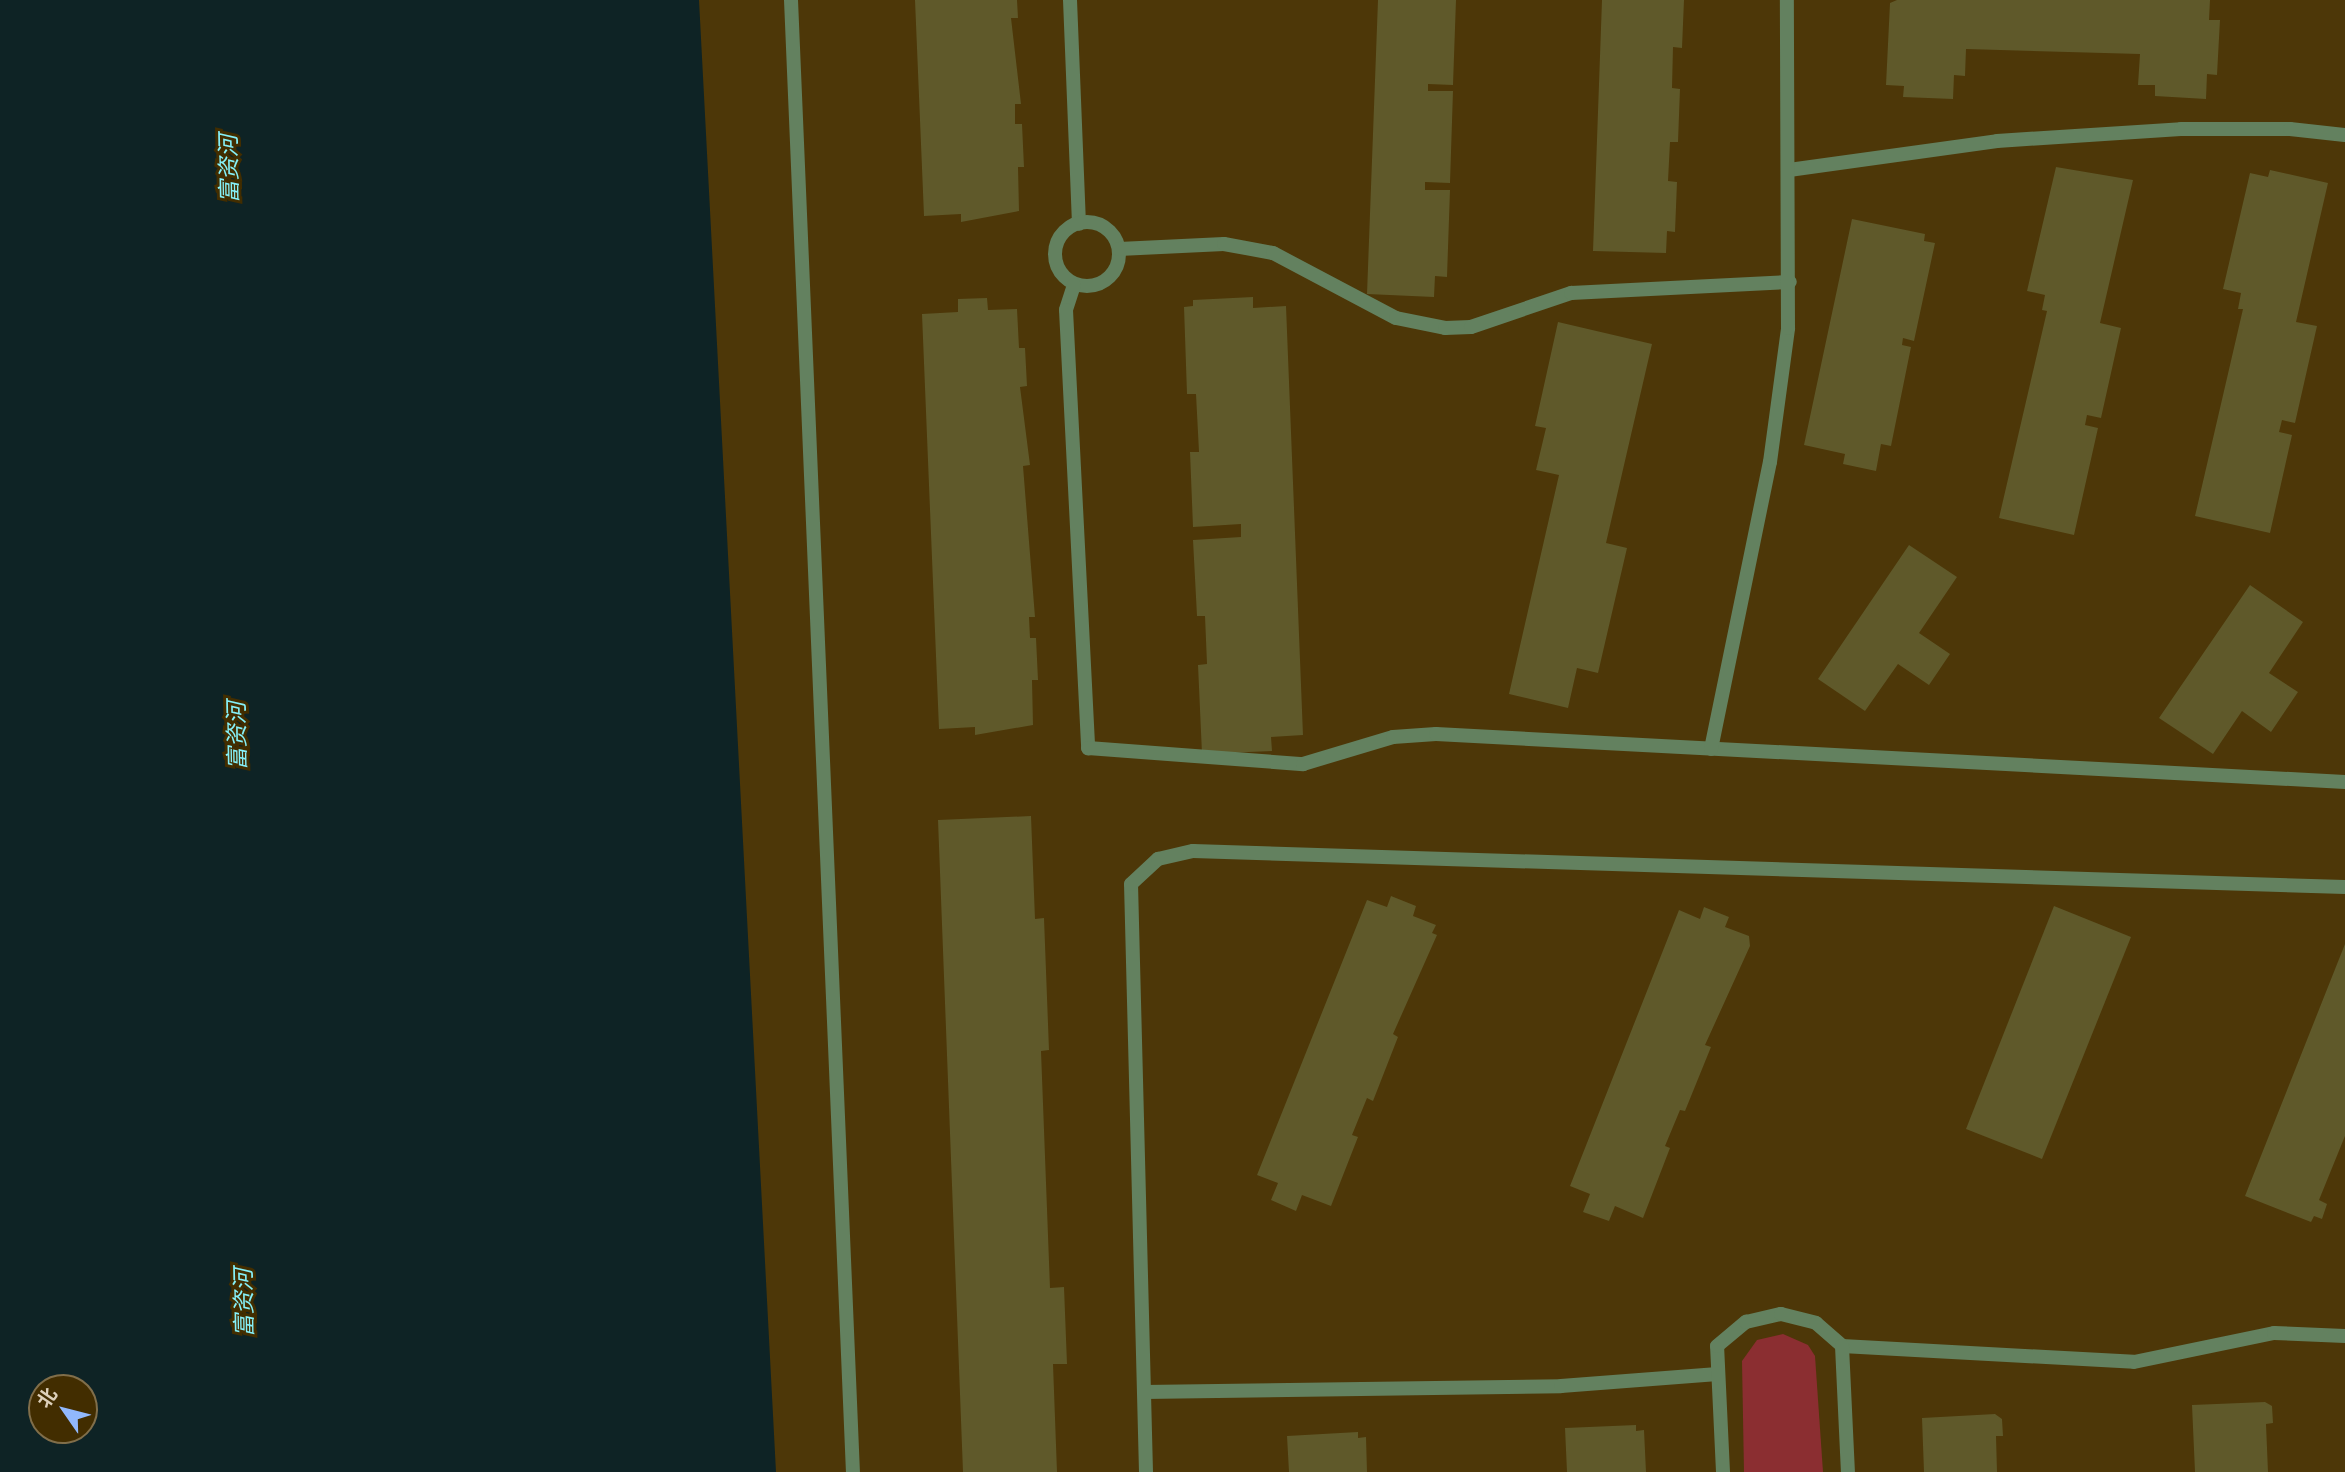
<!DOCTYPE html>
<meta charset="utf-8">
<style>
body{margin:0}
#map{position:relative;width:2345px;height:1472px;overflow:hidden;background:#4d3708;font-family:Helvetica,"Noto Sans SC",sans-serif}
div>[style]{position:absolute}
.green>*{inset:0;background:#8b2e31}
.water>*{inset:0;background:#0e2325}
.building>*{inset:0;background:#5f592a}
.service>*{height:14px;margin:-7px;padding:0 7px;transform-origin:7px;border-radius:7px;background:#63815f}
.service>.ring{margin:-7px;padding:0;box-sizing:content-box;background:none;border:14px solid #63815f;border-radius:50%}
.tertiary>*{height:14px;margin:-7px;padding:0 7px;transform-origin:7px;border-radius:7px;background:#63815f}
span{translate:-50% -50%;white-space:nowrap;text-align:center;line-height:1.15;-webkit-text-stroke:6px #422d00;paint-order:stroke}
.water-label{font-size:23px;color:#85f1f9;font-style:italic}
.north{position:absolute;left:28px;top:1374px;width:70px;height:70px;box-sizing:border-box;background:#422d00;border:2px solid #806e4a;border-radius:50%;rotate:305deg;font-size:19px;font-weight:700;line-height:28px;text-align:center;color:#ddd0ba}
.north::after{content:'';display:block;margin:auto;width:24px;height:32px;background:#91b8fd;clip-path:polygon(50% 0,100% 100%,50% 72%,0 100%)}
</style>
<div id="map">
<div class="green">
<i style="clip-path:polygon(1783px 1334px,1808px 1345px,1815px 1356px,1823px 1472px,1744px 1472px,1742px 1361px,1757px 1340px)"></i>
</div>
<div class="water">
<i style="clip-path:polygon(evenodd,0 0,699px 0,776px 1472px,0 1472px,0 0,42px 1388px,84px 1388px,84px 1430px,42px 1430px,42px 1388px)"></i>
</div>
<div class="building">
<i style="clip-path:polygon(915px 0,1017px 0,1018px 18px,1011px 18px,1021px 104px,1015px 104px,1015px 124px,1022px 124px,1024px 167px,1018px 167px,1019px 211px,961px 222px,961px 214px,924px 216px)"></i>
<i style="clip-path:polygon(1378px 0,1456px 0,1453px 85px,1428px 84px,1428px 91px,1453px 91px,1450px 183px,1425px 182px,1425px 190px,1450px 190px,1447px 277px,1435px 276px,1434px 297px,1367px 294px)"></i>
<i style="clip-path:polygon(1602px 0,1684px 0,1682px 48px,1673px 47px,1672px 88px,1680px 89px,1678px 142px,1670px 142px,1668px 181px,1677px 182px,1675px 232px,1667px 231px,1666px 253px,1593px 251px)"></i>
<i style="clip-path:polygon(1897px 0,2210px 0,2209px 20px,2220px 20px,2217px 75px,2207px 74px,2206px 99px,2155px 96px,2155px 85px,2138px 85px,2140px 54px,1966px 49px,1965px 76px,1954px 75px,1953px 99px,1903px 97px,1904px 86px,1886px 85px,1890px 3px)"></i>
<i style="clip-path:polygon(2056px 167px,2133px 180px,2100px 323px,2121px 328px,2101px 418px,2087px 415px,2085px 425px,2098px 428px,2074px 535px,1999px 518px,2047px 311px,2042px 310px,2045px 295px,2027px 291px)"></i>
<i style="clip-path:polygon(2270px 170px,2328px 183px,2296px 322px,2317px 326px,2295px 423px,2282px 420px,2279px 432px,2292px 435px,2270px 533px,2195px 516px,2243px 309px,2238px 309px,2241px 293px,2223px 289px,2250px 173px,2268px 177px)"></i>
<i style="clip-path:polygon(1852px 219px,1925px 234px,1924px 241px,1935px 243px,1914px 341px,1903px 338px,1902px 345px,1911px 347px,1891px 446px,1881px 444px,1876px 471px,1843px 464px,1845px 454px,1804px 445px)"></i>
<i style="clip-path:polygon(1253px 297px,1253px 308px,1286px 306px,1303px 735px,1271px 737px,1272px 751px,1202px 754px,1198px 665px,1207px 664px,1205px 616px,1197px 616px,1193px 540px,1241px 537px,1241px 524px,1193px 527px,1190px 452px,1199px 452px,1196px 394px,1187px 394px,1184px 307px,1193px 306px,1193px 300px)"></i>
<i style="clip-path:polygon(987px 298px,988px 310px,1017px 309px,1019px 348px,1025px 348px,1027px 386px,1020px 387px,1030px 465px,1023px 466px,1035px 617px,1029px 617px,1030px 638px,1036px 638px,1038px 680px,1032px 680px,1033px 725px,975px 735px,975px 727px,939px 729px,922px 314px,958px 312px,958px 299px)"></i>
<i style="clip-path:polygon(1558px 322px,1652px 344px,1606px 543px,1627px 548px,1598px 673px,1577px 668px,1568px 708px,1509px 694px,1559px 475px,1536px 470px,1546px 428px,1535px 426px)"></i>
<i style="clip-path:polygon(1909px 545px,1957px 577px,1919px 633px,1950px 654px,1929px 685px,1898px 664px,1865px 711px,1818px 679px)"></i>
<i style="clip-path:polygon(2250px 585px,2303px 622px,2269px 673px,2298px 692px,2271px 732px,2242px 711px,2213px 754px,2159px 718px)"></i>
<i style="clip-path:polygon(1031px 816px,1035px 919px,1044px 918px,1049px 1050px,1041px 1051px,1050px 1288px,1064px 1287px,1067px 1364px,1053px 1364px,1057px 1472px,963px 1472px,938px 820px)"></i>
<i style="clip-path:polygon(1391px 896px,1416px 906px,1413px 916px,1436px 925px,1432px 933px,1437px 935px,1393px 1034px,1398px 1037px,1373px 1101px,1367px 1098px,1352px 1135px,1358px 1137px,1331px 1206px,1302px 1195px,1296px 1211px,1271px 1200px,1278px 1183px,1257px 1175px,1367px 900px,1387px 907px)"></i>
<i style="clip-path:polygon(2054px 906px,2131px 937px,2042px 1159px,1966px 1129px)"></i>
<i style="clip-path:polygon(1704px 907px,1729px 917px,1725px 927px,1749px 936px,1750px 946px,1705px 1045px,1711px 1047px,1685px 1111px,1680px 1110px,1665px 1146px,1670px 1148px,1643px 1218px,1615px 1206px,1609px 1221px,1583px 1212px,1590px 1194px,1570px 1186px,1679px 910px,1700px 919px)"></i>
<i style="clip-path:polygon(2345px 944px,2345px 1136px,2319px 1200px,2327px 1204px,2322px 1219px,2314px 1216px,2311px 1222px,2245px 1196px)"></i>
<i style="clip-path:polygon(2265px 1402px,2272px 1406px,2273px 1423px,2266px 1424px,2268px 1472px,2195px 1472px,2192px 1405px)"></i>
<i style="clip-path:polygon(1995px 1414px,2002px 1419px,2003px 1436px,1996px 1436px,1997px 1472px,1924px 1472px,1922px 1418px)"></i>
<i style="clip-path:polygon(1636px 1425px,1636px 1431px,1644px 1430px,1646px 1472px,1567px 1472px,1565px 1428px)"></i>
<i style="clip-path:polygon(1358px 1432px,1358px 1438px,1366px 1437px,1367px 1472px,1289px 1472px,1287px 1436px)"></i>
</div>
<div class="service">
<i style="left:1070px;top:0;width:224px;rotate:87.7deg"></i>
<i style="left:1789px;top:170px;width:210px;rotate:-7.9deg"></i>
<i style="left:1997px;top:141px;width:184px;rotate:-3.7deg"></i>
<i style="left:2181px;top:129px;width:109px"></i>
<i style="left:2290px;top:129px;width:55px;rotate:6.2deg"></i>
<i class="ring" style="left:1055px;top:222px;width:50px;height:50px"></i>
<i style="left:1119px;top:249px;width:105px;rotate:-2.7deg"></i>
<i style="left:1224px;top:244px;width:50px;rotate:10.4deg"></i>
<i style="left:1273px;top:253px;width:139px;rotate:27.9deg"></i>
<i style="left:1396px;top:318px;width:50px;rotate:11.5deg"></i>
<i style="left:1445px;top:328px;width:26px;rotate:-2deg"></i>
<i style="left:1471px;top:327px;width:106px;rotate:-18.8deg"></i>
<i style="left:1571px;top:293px;width:219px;rotate:-2.9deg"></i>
<i style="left:1074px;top:285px;width:26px;rotate:108deg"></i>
<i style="left:1066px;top:310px;width:439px;rotate:87.1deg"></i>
<i style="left:1088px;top:748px;width:216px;rotate:4.3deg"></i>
<i style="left:1303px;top:764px;width:94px;rotate:-16.7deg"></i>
<i style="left:1393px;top:737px;width:43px;rotate:-4deg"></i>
<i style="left:1436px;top:734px;width:910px;rotate:3.02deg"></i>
<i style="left:1711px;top:749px;width:293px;rotate:-78.4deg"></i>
<i style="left:1770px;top:462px;width:135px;rotate:-82.3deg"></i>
<i style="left:1788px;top:328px;width:328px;rotate:-90.2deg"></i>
<i style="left:1842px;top:1346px;width:292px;rotate:3.1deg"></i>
<i style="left:2134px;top:1362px;width:143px;rotate:-11.7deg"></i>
<i style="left:2274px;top:1333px;width:71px;rotate:2.4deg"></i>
<i style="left:1144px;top:1392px;width:417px;rotate:-0.8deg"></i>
<i style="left:1561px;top:1386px;width:157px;rotate:-4.4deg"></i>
<i style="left:1146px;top:1472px;width:588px;rotate:-91.46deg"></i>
<i style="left:1131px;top:884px;width:37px;rotate:-43deg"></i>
<i style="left:1158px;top:859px;width:36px;rotate:-13deg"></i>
<i style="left:1193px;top:851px;width:1153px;rotate:1.79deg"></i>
<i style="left:1723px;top:1472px;width:126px;rotate:-92.7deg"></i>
<i style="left:1717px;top:1346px;width:38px;rotate:-40deg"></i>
<i style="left:1746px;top:1322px;width:36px;rotate:-13deg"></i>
<i style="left:1781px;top:1314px;width:36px;rotate:14deg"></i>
<i style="left:1816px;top:1323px;width:35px;rotate:41deg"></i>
<i style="left:1842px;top:1346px;width:126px;rotate:87.3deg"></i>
</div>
<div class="tertiary">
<i style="left:791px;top:0;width:1473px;rotate:87.59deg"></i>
</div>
<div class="water-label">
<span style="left:229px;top:169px;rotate:-91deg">富资河</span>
<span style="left:237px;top:736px;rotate:-91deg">富资河</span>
<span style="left:244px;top:1303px;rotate:-91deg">富资河</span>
</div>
<div class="north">北</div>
</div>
